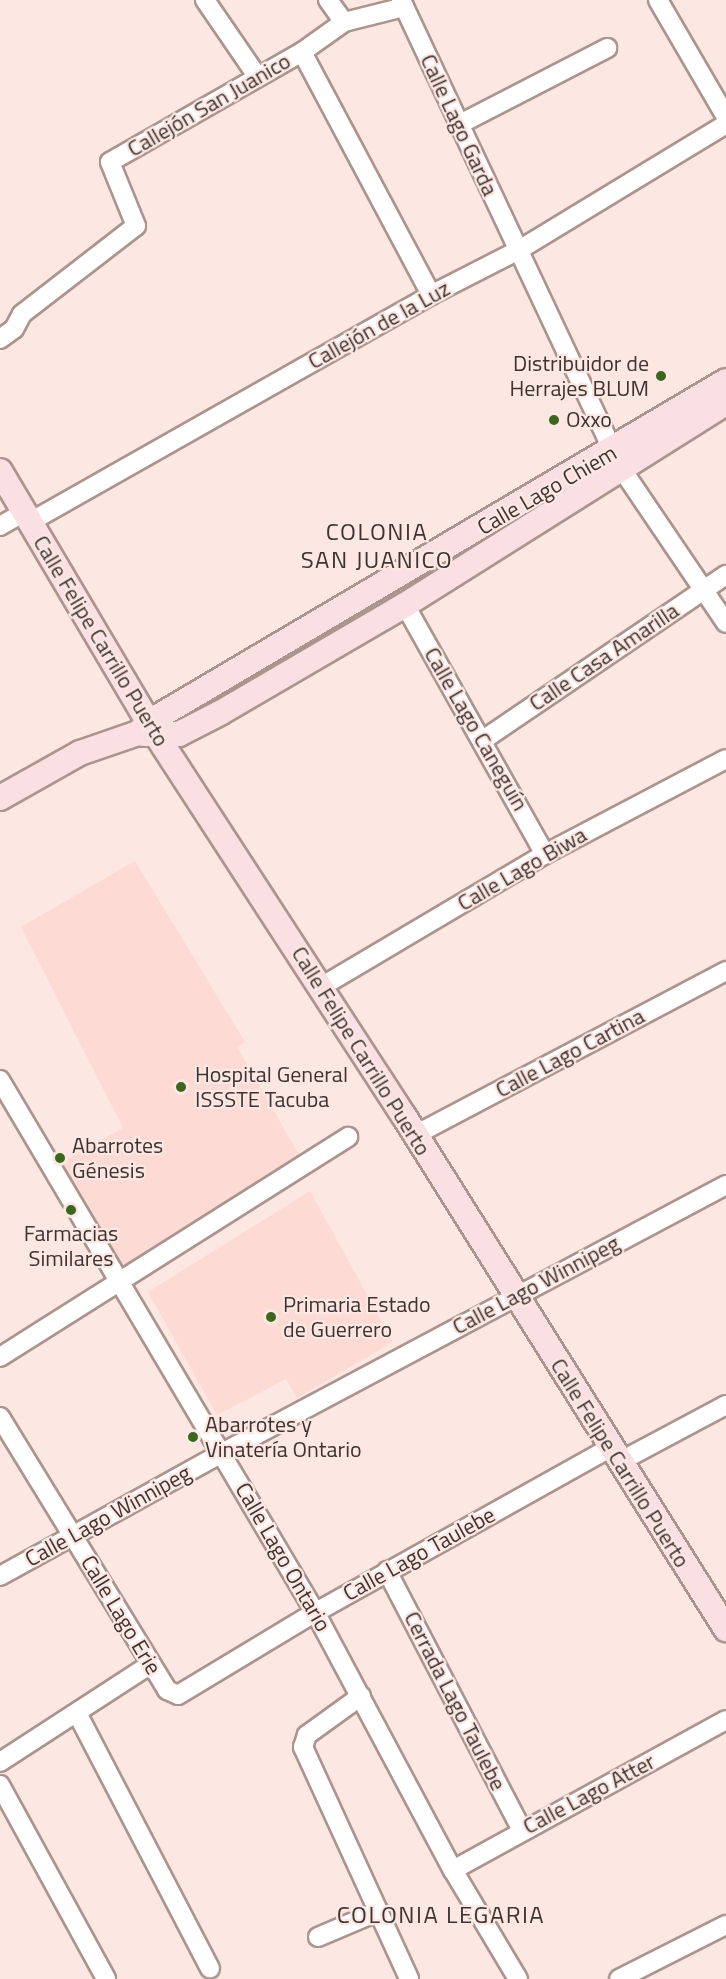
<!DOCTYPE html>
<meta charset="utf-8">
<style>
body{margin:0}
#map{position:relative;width:726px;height:1979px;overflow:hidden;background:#fce7e2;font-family:"Titillium Web",sans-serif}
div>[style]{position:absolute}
.built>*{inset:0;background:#fddad3}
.roads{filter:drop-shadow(2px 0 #ac948e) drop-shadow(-2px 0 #ac948e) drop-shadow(0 2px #ac948e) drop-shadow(0 -2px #ac948e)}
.street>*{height:18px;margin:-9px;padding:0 9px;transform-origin:9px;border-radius:9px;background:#fff}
.secondary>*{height:24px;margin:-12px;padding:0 12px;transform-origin:12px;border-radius:12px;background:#fae0e3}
.dots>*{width:16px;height:16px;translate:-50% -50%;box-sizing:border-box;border:3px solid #fce7e2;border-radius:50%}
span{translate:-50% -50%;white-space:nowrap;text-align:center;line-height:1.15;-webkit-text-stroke:4.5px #fce7e2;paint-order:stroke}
.street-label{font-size:22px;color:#3d3331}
.poi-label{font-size:22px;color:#3d3331}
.right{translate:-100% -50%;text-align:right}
.left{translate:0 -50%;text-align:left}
.neighbourhood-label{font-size:24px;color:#3d3331;letter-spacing:1.5px}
</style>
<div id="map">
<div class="built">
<i style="clip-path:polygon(135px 861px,245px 1042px,237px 1047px,301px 1158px,124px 1270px,60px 1163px,123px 1128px,21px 927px)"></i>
<i style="clip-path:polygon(310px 1191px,393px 1342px,297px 1398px,286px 1379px,217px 1415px,148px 1292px)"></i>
</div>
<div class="roads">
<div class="street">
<i style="left:205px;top:0;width:92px;rotate:55.6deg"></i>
<i style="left:328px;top:0;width:27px;rotate:54deg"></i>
<i style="left:401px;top:0;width:517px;rotate:64.82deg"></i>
<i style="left:621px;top:468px;width:187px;rotate:55.9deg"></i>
<i style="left:658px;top:0;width:135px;rotate:59.8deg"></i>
<i style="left:302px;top:52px;width:275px;rotate:62deg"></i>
<i style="left:458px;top:125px;width:168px;rotate:-27.3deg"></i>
<i style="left:0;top:339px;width:17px;rotate:-36deg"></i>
<i style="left:14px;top:329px;width:17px;rotate:-62deg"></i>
<i style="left:22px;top:314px;width:144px;rotate:-37.7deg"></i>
<i style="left:136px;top:226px;width:69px;rotate:-112.1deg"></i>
<i style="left:110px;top:162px;width:221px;rotate:-29.8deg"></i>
<i style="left:302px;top:52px;width:52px;rotate:-35.5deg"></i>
<i style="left:344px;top:22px;width:62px;rotate:-14deg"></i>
<i style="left:30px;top:522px;width:461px;rotate:-29.5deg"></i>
<i style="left:431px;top:295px;width:99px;rotate:-27.1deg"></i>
<i style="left:519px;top:250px;width:242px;rotate:-31.3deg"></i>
<i style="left:0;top:526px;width:28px;rotate:-30deg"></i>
<i style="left:405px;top:605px;width:286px;rotate:60.7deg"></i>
<i style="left:483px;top:740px;width:294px;rotate:-34.2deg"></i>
<i style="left:321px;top:987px;width:261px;rotate:-30.7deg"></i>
<i style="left:545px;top:854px;width:204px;rotate:-27.7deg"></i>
<i style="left:0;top:1080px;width:618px;rotate:59.37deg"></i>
<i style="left:315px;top:1612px;width:293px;rotate:61.9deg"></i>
<i style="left:453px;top:1870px;width:127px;rotate:59.2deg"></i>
<i style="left:415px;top:1135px;width:352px;rotate:-27.8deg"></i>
<i style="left:0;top:1357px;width:412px;rotate:-32.3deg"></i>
<i style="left:0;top:1417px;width:320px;rotate:58.5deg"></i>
<i style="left:167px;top:1690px;width:12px;rotate:24deg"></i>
<i style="left:178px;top:1695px;width:153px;rotate:-31.1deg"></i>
<i style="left:309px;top:1616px;width:346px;rotate:-29.2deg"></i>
<i style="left:621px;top:1461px;width:119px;rotate:-28.1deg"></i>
<i style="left:387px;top:1571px;width:292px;rotate:62.5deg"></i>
<i style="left:0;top:1576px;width:254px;rotate:-29deg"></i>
<i style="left:222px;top:1453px;width:571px;rotate:-28deg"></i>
<i style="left:361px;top:1696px;width:67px;rotate:144.2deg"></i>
<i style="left:307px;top:1735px;width:13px;rotate:108deg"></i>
<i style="left:303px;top:1747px;width:255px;rotate:65.4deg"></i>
<i style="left:77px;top:1713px;width:288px;rotate:62.5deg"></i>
<i style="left:0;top:1762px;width:180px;rotate:-33deg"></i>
<i style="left:0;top:1785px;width:221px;rotate:61.3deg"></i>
<i style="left:453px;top:1870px;width:311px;rotate:-28.8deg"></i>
<i style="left:318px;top:1937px;width:66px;rotate:-23.1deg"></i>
<i style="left:619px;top:1979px;width:120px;rotate:-26.8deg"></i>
</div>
<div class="secondary">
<i style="left:0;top:471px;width:308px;rotate:59.4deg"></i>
<i style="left:157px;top:736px;width:453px;rotate:57deg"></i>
<i style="left:404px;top:1116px;width:606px;rotate:57.88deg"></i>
<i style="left:144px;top:734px;width:35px"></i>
<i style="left:179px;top:734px;width:46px;rotate:-27.1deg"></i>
<i style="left:220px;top:713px;width:214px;rotate:-30.3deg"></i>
<i style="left:405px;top:605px;width:379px;rotate:-32.2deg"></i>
<i style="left:0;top:798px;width:92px;rotate:-29.4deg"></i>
<i style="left:80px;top:753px;width:61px;rotate:-19deg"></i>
<i style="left:138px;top:733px;width:16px;rotate:-45deg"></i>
<i style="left:149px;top:722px;width:670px;rotate:-30.58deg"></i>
</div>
</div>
<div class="dots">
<i style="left:661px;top:376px;background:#3c6520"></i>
<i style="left:554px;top:420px;background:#3c6520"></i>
<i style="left:181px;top:1087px;background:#3c6520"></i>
<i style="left:60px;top:1158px;background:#3c6520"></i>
<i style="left:71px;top:1210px;background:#3c6520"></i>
<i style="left:271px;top:1317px;background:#3c6520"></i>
<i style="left:193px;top:1437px;background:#3c6520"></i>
</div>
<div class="street-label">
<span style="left:209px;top:105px;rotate:-30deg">Callejón San Juanico</span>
<span style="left:459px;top:125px;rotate:65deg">Calle Lago Garda</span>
<span style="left:379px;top:325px;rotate:-29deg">Callejón de la Luz</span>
<span style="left:547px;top:490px;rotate:-30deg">Calle Lago Chiem</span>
<span style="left:101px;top:641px;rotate:59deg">Calle Felipe Carrillo Puerto</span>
<span style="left:604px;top:657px;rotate:-34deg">Calle Casa Amarilla</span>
<span style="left:476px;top:729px;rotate:60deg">Calle Lago Caneguín</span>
<span style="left:522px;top:869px;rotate:-30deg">Calle Lago Biwa</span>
<span style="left:361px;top:1051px;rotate:58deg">Calle Felipe Carrillo Puerto</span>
<span style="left:570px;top:1053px;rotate:-28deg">Calle Lago Cartina</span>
<span style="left:536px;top:1285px;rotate:-28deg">Calle Lago Winnipeg</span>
<span style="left:620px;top:1463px;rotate:58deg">Calle Felipe Carrillo Puerto</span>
<span style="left:108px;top:1516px;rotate:-29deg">Calle Lago Winnipeg</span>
<span style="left:419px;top:1554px;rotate:-29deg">Calle Lago Taulebe</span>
<span style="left:283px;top:1557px;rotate:60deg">Calle Lago Ontario</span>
<span style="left:121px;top:1615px;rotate:59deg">Calle Lago Erie</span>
<span style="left:455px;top:1701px;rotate:63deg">Cerrada Lago Taulebe</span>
<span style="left:589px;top:1794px;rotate:-28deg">Calle Lago Atter</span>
</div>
<div class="poi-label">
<span class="right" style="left:649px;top:376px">Distribuidor de<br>Herrajes BLUM</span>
<span class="left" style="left:566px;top:420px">Oxxo</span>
<span class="left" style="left:195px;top:1087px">Hospital General<br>ISSSTE Tacuba</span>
<span class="left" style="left:72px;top:1158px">Abarrotes<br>Génesis</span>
<span style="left:71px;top:1246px">Farmacias<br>Similares</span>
<span class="left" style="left:283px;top:1317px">Primaria Estado<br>de Guerrero</span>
<span class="left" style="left:205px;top:1437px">Abarrotes y<br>Vinatería Ontario</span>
</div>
<div class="neighbourhood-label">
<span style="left:377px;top:546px">COLONIA<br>SAN JUANICO</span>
<span style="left:441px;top:1915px">COLONIA LEGARIA</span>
</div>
</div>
